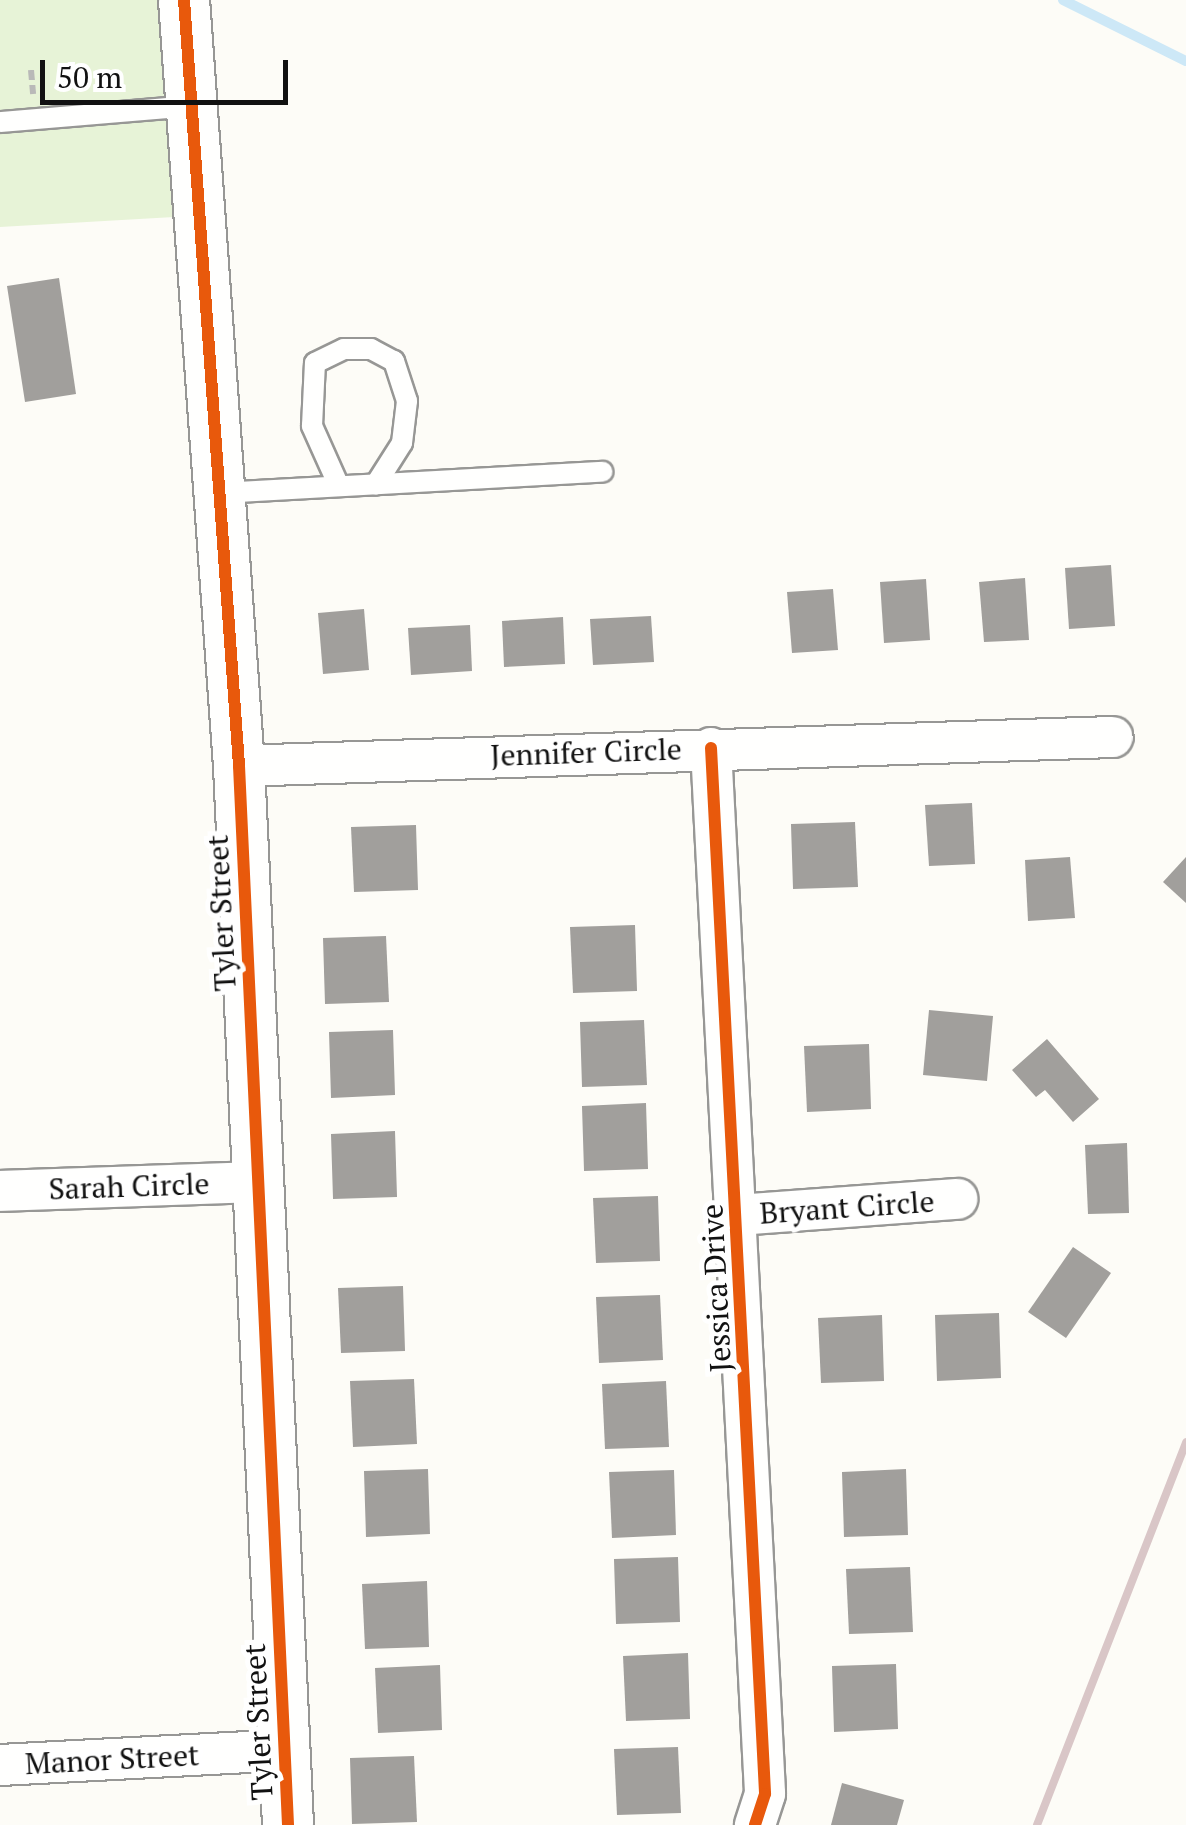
<!DOCTYPE html>
<style>
body{margin:0}
#map{position:relative;width:1186px;height:1825px;overflow:hidden;background:#fdfcf7;font-family:"PT Serif",serif}
div>[style]{position:absolute}
.green>*{inset:0;background:#e7f3d7}
.stream>*{height:10px;margin:-5px;padding:0 5px;transform-origin:5px;border-radius:5px;background:#cde8f7}
.building>*{inset:0;background:#a19f9c}
.path>*{height:6px;margin-top:-3px;transform-origin:0;background:repeating-linear-gradient(90deg,#b9b9b8 0 10px,transparent 0 15px)}
.roads{filter:drop-shadow(2px 0 #979795) drop-shadow(-2px 0 #979795) drop-shadow(0 2px #979795) drop-shadow(0 -2px #979795)}
.service>*{height:20px;margin:-10px;padding:0 10px;transform-origin:10px;border-radius:10px;background:#fffffe}
.minor>*{height:40px;margin:-20px;padding:0 20px;transform-origin:20px;border-radius:20px;background:#fffffe}
.tertiary>*{height:50px;margin:-25px;padding:0 25px;transform-origin:25px;border-radius:25px;background:#fffffe}
.rail>*{height:8px;margin:-4px;padding:0 4px;transform-origin:4px;border-radius:4px;background:#d9c6c7}
.cycleway>*{height:12px;margin:-6px;padding:0 6px;transform-origin:6px;border-radius:6px;background:#e8590c}
span{translate:-50% -50%;white-space:nowrap;text-align:center;line-height:1.15;-webkit-text-stroke:10px #fff;paint-order:stroke}
.street-label{font-size:30px;color:#111}
.scale{position:absolute;left:40px;top:60px;width:248px;height:45px;box-sizing:border-box;border:5px solid #111;border-top:0;padding-left:12px;font-size:30px;line-height:35px;white-space:nowrap;color:#111;-webkit-text-stroke:8px #fff;paint-order:stroke}
</style>
<div id="map">
<div class="green">
<i style="clip-path:polygon(0 0,158px 0,174px 217px,0 227px)"></i>
</div>
<div class="stream">
<i style="left:1063px;top:0;width:137px;rotate:26.4deg"></i>
</div>
<div class="building">
<i style="clip-path:polygon(59px 278px,76px 394px,25px 402px,7px 286px)"></i>
<i style="clip-path:polygon(1111px 565px,1115px 626px,1069px 629px,1065px 568px)"></i>
<i style="clip-path:polygon(1025px 578px,1029px 640px,984px 642px,979px 582px)"></i>
<i style="clip-path:polygon(926px 579px,930px 640px,884px 643px,880px 582px)"></i>
<i style="clip-path:polygon(833px 589px,838px 650px,792px 653px,787px 592px)"></i>
<i style="clip-path:polygon(364px 609px,369px 670px,323px 674px,318px 613px)"></i>
<i style="clip-path:polygon(651px 616px,654px 662px,593px 665px,590px 619px)"></i>
<i style="clip-path:polygon(563px 617px,565px 664px,504px 667px,502px 621px)"></i>
<i style="clip-path:polygon(470px 625px,472px 671px,411px 675px,408px 628px)"></i>
<i style="clip-path:polygon(972px 803px,975px 864px,929px 866px,925px 805px)"></i>
<i style="clip-path:polygon(855px 822px,858px 887px,793px 889px,791px 824px)"></i>
<i style="clip-path:polygon(416px 825px,418px 890px,354px 892px,351px 827px)"></i>
<i style="clip-path:polygon(1070px 857px,1075px 918px,1028px 921px,1025px 860px)"></i>
<i style="clip-path:polygon(1186px 857px,1186px 903px,1163px 882px)"></i>
<i style="clip-path:polygon(635px 925px,637px 991px,573px 993px,570px 927px)"></i>
<i style="clip-path:polygon(386px 936px,389px 1002px,325px 1004px,323px 938px)"></i>
<i style="clip-path:polygon(929px 1010px,993px 1016px,987px 1081px,923px 1075px)"></i>
<i style="clip-path:polygon(644px 1020px,647px 1085px,582px 1087px,580px 1022px)"></i>
<i style="clip-path:polygon(393px 1030px,395px 1095px,331px 1098px,329px 1032px)"></i>
<i style="clip-path:polygon(1047px 1039px,1099px 1099px,1073px 1122px,1045px 1090px,1036px 1097px,1012px 1070px)"></i>
<i style="clip-path:polygon(869px 1044px,871px 1109px,807px 1112px,804px 1046px)"></i>
<i style="clip-path:polygon(646px 1103px,648px 1169px,584px 1171px,582px 1106px)"></i>
<i style="clip-path:polygon(395px 1131px,397px 1197px,333px 1199px,331px 1134px)"></i>
<i style="clip-path:polygon(1127px 1143px,1129px 1213px,1088px 1214px,1085px 1145px)"></i>
<i style="clip-path:polygon(658px 1196px,660px 1261px,596px 1263px,593px 1198px)"></i>
<i style="clip-path:polygon(1073px 1247px,1111px 1273px,1066px 1338px,1028px 1312px)"></i>
<i style="clip-path:polygon(403px 1286px,405px 1351px,341px 1353px,338px 1288px)"></i>
<i style="clip-path:polygon(660px 1295px,663px 1360px,599px 1363px,596px 1297px)"></i>
<i style="clip-path:polygon(999px 1313px,1001px 1378px,937px 1381px,935px 1315px)"></i>
<i style="clip-path:polygon(882px 1315px,884px 1381px,821px 1383px,818px 1318px)"></i>
<i style="clip-path:polygon(414px 1379px,417px 1444px,353px 1447px,350px 1381px)"></i>
<i style="clip-path:polygon(666px 1381px,669px 1447px,605px 1449px,602px 1384px)"></i>
<i style="clip-path:polygon(428px 1469px,430px 1534px,366px 1537px,364px 1471px)"></i>
<i style="clip-path:polygon(906px 1469px,908px 1535px,844px 1537px,842px 1472px)"></i>
<i style="clip-path:polygon(674px 1470px,676px 1535px,612px 1538px,609px 1472px)"></i>
<i style="clip-path:polygon(678px 1557px,680px 1622px,616px 1624px,614px 1559px)"></i>
<i style="clip-path:polygon(910px 1567px,913px 1632px,849px 1634px,846px 1569px)"></i>
<i style="clip-path:polygon(427px 1581px,429px 1647px,365px 1649px,362px 1584px)"></i>
<i style="clip-path:polygon(688px 1653px,690px 1719px,626px 1721px,623px 1656px)"></i>
<i style="clip-path:polygon(896px 1664px,898px 1729px,834px 1732px,832px 1666px)"></i>
<i style="clip-path:polygon(440px 1665px,442px 1730px,378px 1733px,375px 1668px)"></i>
<i style="clip-path:polygon(678px 1747px,681px 1813px,617px 1815px,614px 1749px)"></i>
<i style="clip-path:polygon(414px 1756px,417px 1822px,352px 1824px,350px 1758px)"></i>
<i style="clip-path:polygon(842px 1783px,904px 1800px,897px 1825px,831px 1825px)"></i>
</div>
<div class="path">
<i style="left:31px;top:70px;width:24px;rotate:85deg"></i>
</div>
<div class="roads">
<div class="service">
<i style="left:0;top:122px;width:191px;rotate:-4.8deg"></i>
<i style="left:338px;top:484px;width:64px;rotate:-114.1deg"></i>
<i style="left:312px;top:426px;width:63px;rotate:-87.3deg"></i>
<i style="left:315px;top:363px;width:32px;rotate:-26deg"></i>
<i style="left:344px;top:349px;width:27px"></i>
<i style="left:371px;top:349px;width:26px;rotate:28deg"></i>
<i style="left:394px;top:361px;width:42px;rotate:72deg"></i>
<i style="left:407px;top:401px;width:42px;rotate:96.8deg"></i>
<i style="left:402px;top:443px;width:49px;rotate:122.4deg"></i>
<i style="left:221px;top:493px;width:382px;rotate:-3.2deg"></i>
</div>
<div class="minor">
<i style="left:711px;top:748px;width:1047px;rotate:87.04deg"></i>
<i style="left:765px;top:1794px;width:33px;rotate:108deg"></i>
<i style="left:239px;top:766px;width:874px;rotate:-1.9deg"></i>
<i style="left:0;top:1191px;width:259px;rotate:-2deg"></i>
<i style="left:737px;top:1215px;width:221px;rotate:-4.2deg"></i>
<i style="left:0;top:1765px;width:284px;rotate:-3deg"></i>
</div>
<div class="tertiary">
<i style="left:184px;top:0;width:768px;rotate:85.89deg"></i>
<i style="left:239px;top:766px;width:1060px;rotate:87.35deg"></i>
</div>
</div>
<div class="rail">
<i style="left:1037px;top:1825px;width:411px;rotate:-68.7deg"></i>
</div>
<div class="cycleway">
<i style="left:184px;top:0;width:768px;rotate:85.89deg"></i>
<i style="left:239px;top:766px;width:1060px;rotate:87.35deg"></i>
<i style="left:711px;top:748px;width:1047px;rotate:87.04deg"></i>
<i style="left:765px;top:1794px;width:33px;rotate:108deg"></i>
</div>
<div class="street-label">
<span style="left:586px;top:752px;rotate:-2deg">Jennifer Circle</span>
<span style="left:221px;top:913px;rotate:-93deg">Tyler Street</span>
<span style="left:129px;top:1186px;rotate:-2deg">Sarah Circle</span>
<span style="left:847px;top:1207px;rotate:-4deg">Bryant Circle</span>
<span style="left:716px;top:1288px;rotate:-93deg">Jessica Drive</span>
<span style="left:258px;top:1722px;rotate:-93deg">Tyler Street</span>
<span style="left:112px;top:1759px;rotate:-3deg">Manor Street</span>
</div>
<div class="scale">50 m</div>
</div>
